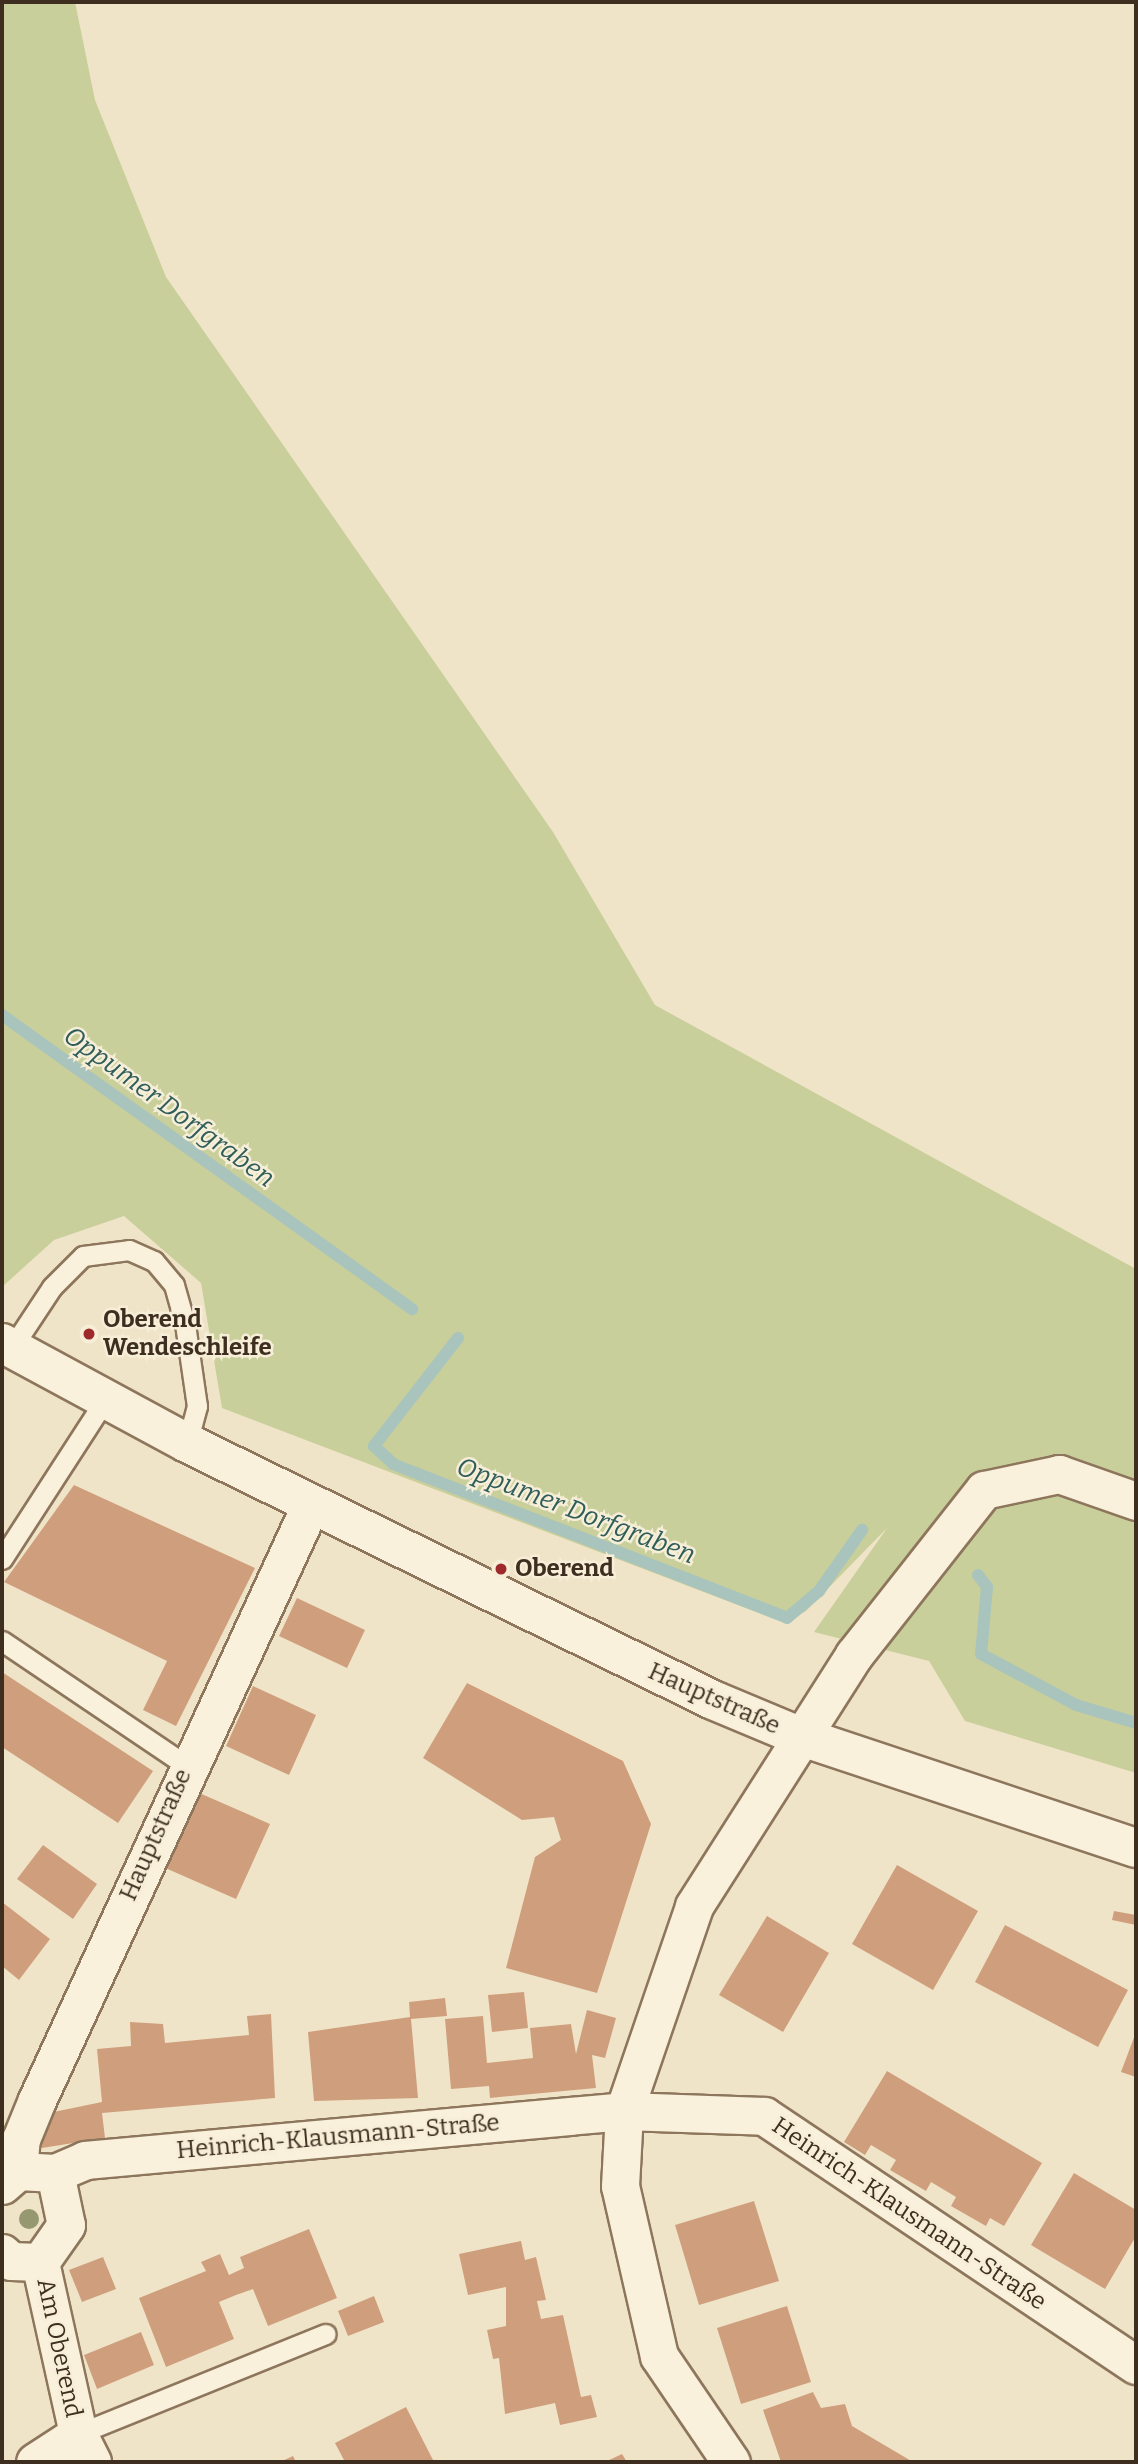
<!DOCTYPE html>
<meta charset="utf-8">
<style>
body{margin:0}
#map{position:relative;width:1138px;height:2464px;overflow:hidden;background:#f0e4c8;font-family:Bitter,serif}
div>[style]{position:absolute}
.green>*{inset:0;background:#c9cf9b}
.stream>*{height:12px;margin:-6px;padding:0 6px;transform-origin:6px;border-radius:6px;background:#a9c4bc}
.building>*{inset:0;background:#cf9f7d}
.roads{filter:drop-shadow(2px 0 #8d765c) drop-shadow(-2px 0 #8d765c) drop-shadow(0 2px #8d765c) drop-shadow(0 -2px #8d765c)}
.lane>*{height:19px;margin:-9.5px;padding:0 9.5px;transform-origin:9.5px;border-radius:9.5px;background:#faf1dc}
.street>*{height:37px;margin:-18.5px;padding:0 18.5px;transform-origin:18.5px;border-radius:18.5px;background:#faf1dc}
.secondary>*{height:38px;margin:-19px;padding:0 19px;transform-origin:19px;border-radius:19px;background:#faf1dc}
.trees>*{width:20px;height:20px;margin:-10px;border-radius:50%;background:#96986f}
.dots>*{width:19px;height:19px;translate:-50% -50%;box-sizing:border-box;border:4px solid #f7eed8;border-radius:50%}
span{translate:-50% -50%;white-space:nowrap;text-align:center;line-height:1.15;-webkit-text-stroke:5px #f7eed8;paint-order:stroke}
.poi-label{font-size:24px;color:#3d2e20;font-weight:700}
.left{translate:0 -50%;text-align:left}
.street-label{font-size:24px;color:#3d2e20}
.water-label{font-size:26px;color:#2f5d5a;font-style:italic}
.frame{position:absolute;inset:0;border:4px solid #3d2e20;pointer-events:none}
</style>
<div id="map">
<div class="green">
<i style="clip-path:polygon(2px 2px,75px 2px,95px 100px,166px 277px,553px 832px,655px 1005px,1136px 1269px,1136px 1773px,965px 1721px,929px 1661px,814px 1632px,887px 1528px,806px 1611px,785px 1623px,222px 1408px,201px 1283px,124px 1216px,54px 1240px,2px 1287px)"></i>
</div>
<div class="stream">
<i style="left:2px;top:1015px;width:505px;rotate:35.64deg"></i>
<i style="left:458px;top:1338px;width:137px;rotate:127.9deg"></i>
<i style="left:374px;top:1446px;width:26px;rotate:43deg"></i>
<i style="left:393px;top:1464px;width:423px;rotate:21.3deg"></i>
<i style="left:787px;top:1618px;width:42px;rotate:-40.2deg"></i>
<i style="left:819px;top:1591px;width:75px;rotate:-54.8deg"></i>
<i style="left:978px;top:1575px;width:15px;rotate:53deg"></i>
<i style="left:987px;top:1587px;width:67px;rotate:95.1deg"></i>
<i style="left:981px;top:1654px;width:108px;rotate:28.2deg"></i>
<i style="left:1076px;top:1705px;width:63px;rotate:16.7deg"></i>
</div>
<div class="building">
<i style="clip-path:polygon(74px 1485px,255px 1568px,176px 1726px,143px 1710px,167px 1661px,4px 1582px)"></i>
<i style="clip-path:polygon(297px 1598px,365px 1630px,347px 1668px,279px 1636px)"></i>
<i style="clip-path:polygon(2px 1672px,153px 1771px,118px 1823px,2px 1747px)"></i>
<i style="clip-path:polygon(467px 1683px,623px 1761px,651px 1824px,597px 1993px,506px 1968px,535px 1857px,561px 1840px,554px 1817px,522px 1820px,423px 1758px)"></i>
<i style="clip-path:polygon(253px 1686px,316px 1715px,289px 1775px,226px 1746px)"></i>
<i style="clip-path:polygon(197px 1792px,270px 1824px,236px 1899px,163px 1867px)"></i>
<i style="clip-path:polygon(43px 1845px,97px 1884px,73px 1919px,17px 1879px)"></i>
<i style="clip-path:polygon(897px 1865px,978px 1911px,933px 1990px,852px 1944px)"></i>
<i style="clip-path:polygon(2px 1902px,50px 1939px,19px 1980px,2px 1966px)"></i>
<i style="clip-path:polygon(1114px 1911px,1136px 1915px,1136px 1925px,1112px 1920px)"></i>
<i style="clip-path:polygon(767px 1916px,829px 1953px,783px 2032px,719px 1995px)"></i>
<i style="clip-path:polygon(1005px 1925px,1128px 1990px,1098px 2047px,975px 1982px)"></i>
<i style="clip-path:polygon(524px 1992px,528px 2028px,492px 2032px,488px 1995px)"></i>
<i style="clip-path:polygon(445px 1998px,447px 2016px,411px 2019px,418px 2098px,314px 2101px,308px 2032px,410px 2017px,409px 2002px)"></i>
<i style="clip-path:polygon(587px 2010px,616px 2018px,605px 2058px,592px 2055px,596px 2088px,490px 2098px,489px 2086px,451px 2089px,445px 2019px,483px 2016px,487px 2063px,533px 2058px,530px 2028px,571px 2024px,576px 2054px)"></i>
<i style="clip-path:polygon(271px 2014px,275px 2098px,102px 2113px,105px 2138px,42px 2148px,39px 2115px,102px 2102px,97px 2049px,131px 2046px,130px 2022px,163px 2024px,165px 2043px,249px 2035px,247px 2016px)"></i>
<i style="clip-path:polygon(1136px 2032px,1136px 2077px,1121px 2072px)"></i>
<i style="clip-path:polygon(887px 2071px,1042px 2163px,1004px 2226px,990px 2218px,986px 2226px,951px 2206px,956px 2197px,931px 2182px,926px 2191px,890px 2170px,896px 2160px,871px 2145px,865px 2155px,844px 2142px)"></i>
<i style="clip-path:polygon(1074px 2173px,1136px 2210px,1136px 2236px,1105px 2289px,1031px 2245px)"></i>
<i style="clip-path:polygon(754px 2201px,779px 2281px,699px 2305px,675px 2225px)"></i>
<i style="clip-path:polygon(309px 2229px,337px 2298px,268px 2326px,253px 2289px,236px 2295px,219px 2302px,234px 2339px,166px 2367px,139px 2298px,206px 2271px,201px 2262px,220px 2254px,229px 2275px,244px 2268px,240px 2257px)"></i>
<i style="clip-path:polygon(521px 2241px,525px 2260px,536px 2257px,546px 2300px,537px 2301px,541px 2319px,563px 2315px,581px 2397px,591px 2395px,597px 2417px,560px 2425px,555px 2403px,505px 2414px,499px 2358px,493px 2359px,487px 2330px,506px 2326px,506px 2287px,468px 2295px,459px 2254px)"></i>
<i style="clip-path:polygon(103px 2257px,116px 2289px,82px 2302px,69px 2270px)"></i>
<i style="clip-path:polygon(374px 2296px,384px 2322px,348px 2336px,338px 2311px)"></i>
<i style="clip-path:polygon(787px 2306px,811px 2382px,741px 2404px,717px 2328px)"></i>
<i style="clip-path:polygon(141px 2332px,154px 2365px,97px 2389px,84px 2355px)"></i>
<i style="clip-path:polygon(813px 2392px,821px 2408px,845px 2404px,852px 2426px,913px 2462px,781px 2462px,763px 2410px)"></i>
<i style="clip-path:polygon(406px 2407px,434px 2462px,345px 2462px,335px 2443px)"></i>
<i style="clip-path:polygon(622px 2454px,627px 2462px,605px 2462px)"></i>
<i style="clip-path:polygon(293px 2456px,296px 2462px,280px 2462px)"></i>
</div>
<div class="roads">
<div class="lane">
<i style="left:11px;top:1349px;width:74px;rotate:-56.5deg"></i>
<i style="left:52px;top:1287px;width:44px;rotate:-45deg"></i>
<i style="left:83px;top:1256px;width:46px;rotate:-7.4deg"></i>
<i style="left:129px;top:1250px;width:27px;rotate:24deg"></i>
<i style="left:154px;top:1261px;width:31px;rotate:50deg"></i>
<i style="left:174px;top:1285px;width:41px;rotate:74.2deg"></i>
<i style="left:185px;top:1324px;width:83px;rotate:81.7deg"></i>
<i style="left:197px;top:1406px;width:38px;rotate:105deg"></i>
<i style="left:2px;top:1559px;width:189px;rotate:-57.1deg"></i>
<i style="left:2px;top:1641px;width:223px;rotate:34deg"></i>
<i style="left:78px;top:2434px;width:267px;rotate:-22deg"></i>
</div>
<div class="street">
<i style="left:18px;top:2171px;width:32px;rotate:-85deg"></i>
<i style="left:21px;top:2139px;width:42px;rotate:-67.7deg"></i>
<i style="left:37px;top:2100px;width:656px;rotate:-65.31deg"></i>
<i style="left:55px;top:2173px;width:53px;rotate:78.1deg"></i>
<i style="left:66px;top:2225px;width:45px;rotate:125.1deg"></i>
<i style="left:40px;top:2262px;width:176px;rotate:77.5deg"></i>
<i style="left:78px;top:2434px;width:31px;rotate:63deg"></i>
<i style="left:2px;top:2185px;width:21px;rotate:-41deg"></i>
<i style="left:18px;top:2171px;width:37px;rotate:3deg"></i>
<i style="left:55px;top:2173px;width:33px;rotate:-23deg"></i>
<i style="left:85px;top:2160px;width:541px;rotate:-5.19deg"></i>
<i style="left:624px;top:2111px;width:140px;rotate:2deg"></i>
<i style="left:764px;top:2116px;width:448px;rotate:33.8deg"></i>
<i style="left:2px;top:2253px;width:12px;rotate:42deg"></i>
<i style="left:11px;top:2261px;width:29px;rotate:2deg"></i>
<i style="left:35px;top:2462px;width:51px;rotate:-33.1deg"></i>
<i style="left:731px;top:2462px;width:128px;rotate:-124.2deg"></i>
<i style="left:659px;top:2356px;width:174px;rotate:-102.9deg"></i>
<i style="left:620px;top:2186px;width:75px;rotate:-86.9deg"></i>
<i style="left:624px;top:2111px;width:217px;rotate:-71.1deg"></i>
<i style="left:694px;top:1906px;width:298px;rotate:-57.5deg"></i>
<i style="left:854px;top:1655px;width:210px;rotate:-51.8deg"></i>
<i style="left:984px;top:1490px;width:77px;rotate:-12deg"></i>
<i style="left:1059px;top:1474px;width:82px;rotate:19.3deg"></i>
</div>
<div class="secondary">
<i style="left:2px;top:1343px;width:210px;rotate:28.4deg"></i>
<i style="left:187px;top:1443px;width:585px;rotate:26.04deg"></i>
<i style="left:713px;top:1700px;width:93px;rotate:22.7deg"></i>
<i style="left:799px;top:1736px;width:355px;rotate:18.4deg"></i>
</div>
</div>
<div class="trees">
<i style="left:29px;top:2219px"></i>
</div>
<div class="dots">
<i style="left:89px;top:1334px;background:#9e2a2b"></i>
<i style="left:501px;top:1569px;background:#9e2a2b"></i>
</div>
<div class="poi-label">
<span class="left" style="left:103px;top:1334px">Oberend<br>Wendeschleife</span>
<span class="left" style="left:515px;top:1569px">Oberend</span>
</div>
<div class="street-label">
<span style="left:714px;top:1699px;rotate:24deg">Hauptstraße</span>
<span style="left:156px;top:1835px;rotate:-66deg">Hauptstraße</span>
<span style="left:338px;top:2137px;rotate:-5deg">Heinrich-Klausmann-Straße</span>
<span style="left:909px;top:2214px;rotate:34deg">Heinrich-Klausmann-Straße</span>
<span style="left:59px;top:2348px;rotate:78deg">Am Oberend</span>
</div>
<div class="water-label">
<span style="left:169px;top:1107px;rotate:36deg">Oppumer Dorfgraben</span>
<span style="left:576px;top:1511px;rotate:21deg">Oppumer Dorfgraben</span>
</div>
<div class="frame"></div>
</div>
